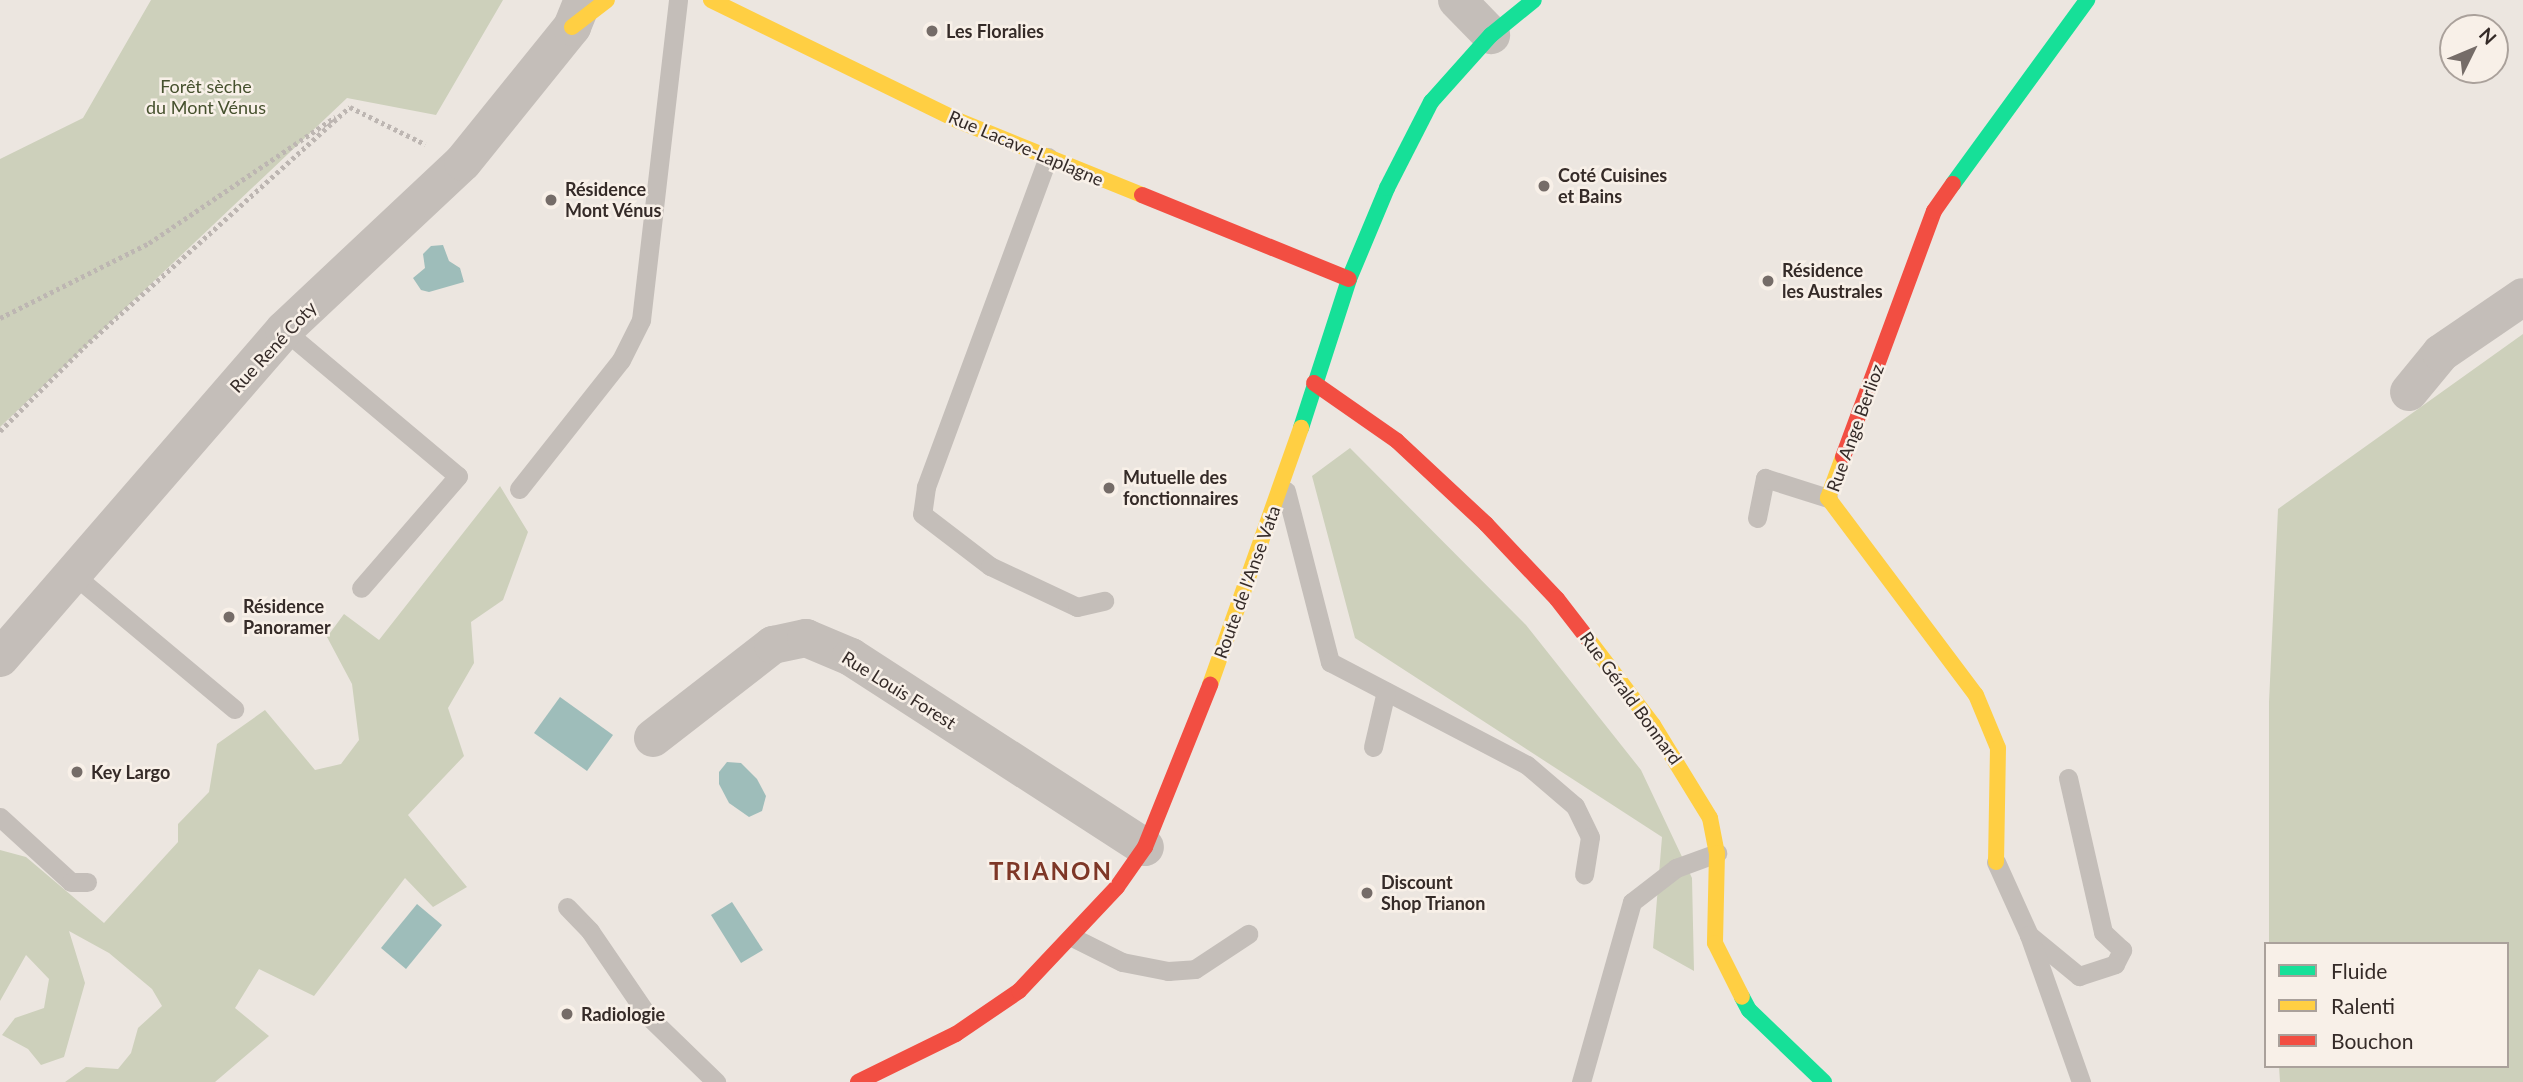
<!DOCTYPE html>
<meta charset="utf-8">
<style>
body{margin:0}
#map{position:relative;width:2523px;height:1082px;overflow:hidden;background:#ece6e0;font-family:Lato,sans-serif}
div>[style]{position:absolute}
.green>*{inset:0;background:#cdd0bb}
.water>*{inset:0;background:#9ebdba}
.path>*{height:4.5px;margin-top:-2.25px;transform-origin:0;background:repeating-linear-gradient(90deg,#bdb6b2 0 3.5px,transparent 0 7px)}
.lane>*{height:19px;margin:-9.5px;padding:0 9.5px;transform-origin:9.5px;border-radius:9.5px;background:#c4beb9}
.street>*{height:38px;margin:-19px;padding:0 19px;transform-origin:19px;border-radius:19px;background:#c4beb9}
.fast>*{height:16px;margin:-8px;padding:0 8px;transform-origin:8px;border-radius:8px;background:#16e098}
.slow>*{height:16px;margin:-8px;padding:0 8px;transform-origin:8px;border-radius:8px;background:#ffcf43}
.jam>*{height:16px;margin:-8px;padding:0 8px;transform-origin:8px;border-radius:8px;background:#f24e42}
.dots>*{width:19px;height:19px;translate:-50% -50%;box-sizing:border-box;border:4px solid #f8f0e8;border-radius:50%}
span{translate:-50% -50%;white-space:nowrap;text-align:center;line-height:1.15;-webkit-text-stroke:5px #f8f0e8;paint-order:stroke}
.poi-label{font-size:18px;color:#352b28;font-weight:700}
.left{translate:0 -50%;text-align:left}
.park-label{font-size:18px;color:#46512e}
.street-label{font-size:18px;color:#352b28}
.district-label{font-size:24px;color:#7e3727;font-weight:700;letter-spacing:2px}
.legend{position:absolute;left:2264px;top:942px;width:245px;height:126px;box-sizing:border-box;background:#f8f0e8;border:2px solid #aaa19b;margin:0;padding:9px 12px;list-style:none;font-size:21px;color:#352b28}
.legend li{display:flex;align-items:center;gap:14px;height:35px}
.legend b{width:35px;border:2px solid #aaa19b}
.north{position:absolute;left:2439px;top:14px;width:70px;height:70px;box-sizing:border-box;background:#f8f0e8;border:2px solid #aaa19b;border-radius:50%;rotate:47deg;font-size:19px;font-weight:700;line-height:28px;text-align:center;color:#352b28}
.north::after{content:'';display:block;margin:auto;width:24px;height:32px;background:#756c68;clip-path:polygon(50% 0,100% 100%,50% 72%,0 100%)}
</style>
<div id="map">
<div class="green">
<i style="clip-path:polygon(151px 0,503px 0,436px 115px,347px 98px,0 427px,0 159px,83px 118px)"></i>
<i style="clip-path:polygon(2523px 334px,2523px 1082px,2280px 1082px,2279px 1066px,2507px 1066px,2507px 944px,2269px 944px,2269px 702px,2278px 509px)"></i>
<i style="clip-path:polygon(1350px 448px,1526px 625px,1641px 770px,1692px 878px,1694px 971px,1653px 948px,1662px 837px,1355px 638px,1312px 476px)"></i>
<i style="clip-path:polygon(500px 486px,528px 532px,503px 600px,471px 622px,474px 663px,448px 708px,464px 756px,408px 815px,467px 887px,433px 907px,405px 878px,314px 996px,259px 969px,235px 1008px,269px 1036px,215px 1082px,65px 1082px,86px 1067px,118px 1069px,131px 1053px,138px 1028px,162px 1006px,152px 989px,109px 953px,69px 931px,85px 983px,64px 1057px,41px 1065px,28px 1049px,2px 1035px,15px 1018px,44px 1008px,49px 979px,26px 955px,0 1001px,0 850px,26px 857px,104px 923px,178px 842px,178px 824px,209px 792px,217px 744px,265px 710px,315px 770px,341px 764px,359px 740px,352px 684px,327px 637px,344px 614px,379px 640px)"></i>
</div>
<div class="water">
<i style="clip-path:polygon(443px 245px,449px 261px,460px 268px,464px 282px,429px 292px,421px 290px,413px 278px,425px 268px,423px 254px,431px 246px)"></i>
<i style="clip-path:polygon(560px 697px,613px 735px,587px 771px,534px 733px)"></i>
<i style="clip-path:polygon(727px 762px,741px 763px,757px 779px,766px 796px,762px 811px,749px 817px,729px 803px,719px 784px,719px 772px)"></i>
<i style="clip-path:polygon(732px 902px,763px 950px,741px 963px,711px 915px)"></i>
<i style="clip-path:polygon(417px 904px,442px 925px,406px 969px,381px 948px)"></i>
</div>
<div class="path">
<i style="left:0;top:318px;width:167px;rotate:-26.7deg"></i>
<i style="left:149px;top:243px;width:225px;rotate:-34.1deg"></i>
<i style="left:0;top:431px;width:119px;rotate:-45deg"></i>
<i style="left:84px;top:347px;width:358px;rotate:-42.1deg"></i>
<i style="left:350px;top:107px;width:84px;rotate:26.3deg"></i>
</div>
<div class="lane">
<i style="left:1048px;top:157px;width:352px;rotate:110.3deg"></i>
<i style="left:926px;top:487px;width:27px;rotate:98deg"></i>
<i style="left:922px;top:514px;width:86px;rotate:37.4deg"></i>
<i style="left:990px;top:566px;width:96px;rotate:25.2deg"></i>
<i style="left:1077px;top:607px;width:28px;rotate:-13deg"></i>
<i style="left:284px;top:330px;width:227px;rotate:40deg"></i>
<i style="left:458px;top:476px;width:148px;rotate:130.9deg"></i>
<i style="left:519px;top:489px;width:164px;rotate:-51.7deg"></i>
<i style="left:621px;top:360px;width:45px;rotate:-63.4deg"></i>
<i style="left:641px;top:320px;width:322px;rotate:-83.4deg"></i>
<i style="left:1286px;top:491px;width:177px;rotate:75.6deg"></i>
<i style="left:1330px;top:662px;width:222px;rotate:27.6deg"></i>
<i style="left:1527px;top:765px;width:63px;rotate:40.5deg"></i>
<i style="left:1575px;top:806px;width:34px;rotate:64deg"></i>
<i style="left:1590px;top:837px;width:38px;rotate:99deg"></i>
<i style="left:1757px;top:518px;width:41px;rotate:-78.7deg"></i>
<i style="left:1765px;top:478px;width:66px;rotate:17.6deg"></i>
<i style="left:74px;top:575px;width:209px;rotate:39.9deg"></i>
<i style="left:1373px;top:747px;width:57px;rotate:-76.9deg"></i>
<i style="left:0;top:817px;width:96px;rotate:42.5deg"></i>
<i style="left:71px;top:882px;width:16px"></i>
<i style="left:1996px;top:862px;width:80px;rotate:65.7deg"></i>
<i style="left:2029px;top:935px;width:65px;rotate:39.4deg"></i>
<i style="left:2079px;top:976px;width:38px;rotate:-18deg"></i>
<i style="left:2115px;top:964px;width:16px;rotate:-63deg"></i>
<i style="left:2122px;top:950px;width:26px;rotate:-137deg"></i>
<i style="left:2103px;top:932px;width:158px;rotate:-102.8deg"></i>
<i style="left:567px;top:907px;width:33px;rotate:46deg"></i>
<i style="left:590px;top:931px;width:103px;rotate:55.7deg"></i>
<i style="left:648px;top:1016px;width:95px;rotate:44.1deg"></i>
<i style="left:2029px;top:935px;width:156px;rotate:70.5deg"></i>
<i style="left:1072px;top:937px;width:56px;rotate:26.6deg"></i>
<i style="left:1122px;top:962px;width:47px;rotate:11.1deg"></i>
<i style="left:1168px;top:971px;width:27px;rotate:-4deg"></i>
<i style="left:1195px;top:969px;width:64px;rotate:-33.4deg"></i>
<i style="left:1581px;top:1082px;width:187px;rotate:-74.2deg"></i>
<i style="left:1632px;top:902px;width:56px;rotate:-37.7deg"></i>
<i style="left:1676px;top:868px;width:44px;rotate:-20.1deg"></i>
</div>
<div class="street">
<i style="left:1457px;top:0;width:49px;rotate:45.8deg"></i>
<i style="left:2409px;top:392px;width:50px;rotate:-50.6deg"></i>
<i style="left:2441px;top:353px;width:99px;rotate:-34.3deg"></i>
<i style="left:0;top:658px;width:434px;rotate:-49.1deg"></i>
<i style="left:284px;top:330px;width:245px;rotate:-43.2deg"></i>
<i style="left:463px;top:162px;width:174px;rotate:-51.1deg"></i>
<i style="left:572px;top:27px;width:29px;rotate:-68deg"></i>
<i style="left:653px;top:738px;width:152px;rotate:-37.8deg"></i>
<i style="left:773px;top:645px;width:34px;rotate:-12deg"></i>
<i style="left:806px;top:638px;width:49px;rotate:22.9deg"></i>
<i style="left:851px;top:657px;width:350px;rotate:32.9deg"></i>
</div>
<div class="fast">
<i style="left:1953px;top:184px;width:228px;rotate:-53.9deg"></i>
<i style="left:1301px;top:428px;width:157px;rotate:-72.1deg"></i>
<i style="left:1349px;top:279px;width:99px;rotate:-67.3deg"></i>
<i style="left:1387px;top:188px;width:97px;rotate:-62.9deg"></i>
<i style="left:1431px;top:102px;width:90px;rotate:-48.2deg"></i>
<i style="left:1491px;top:35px;width:55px;rotate:-39.1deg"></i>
<i style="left:1742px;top:997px;width:15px;rotate:62deg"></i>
<i style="left:1749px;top:1010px;width:104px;rotate:43.8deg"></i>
</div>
<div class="slow">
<i style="left:711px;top:0;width:276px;rotate:26deg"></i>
<i style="left:959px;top:121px;width:197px;rotate:22deg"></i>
<i style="left:572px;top:27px;width:44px;rotate:-37.6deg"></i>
<i style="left:1843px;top:457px;width:44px;rotate:110.1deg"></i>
<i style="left:1828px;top:498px;width:246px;rotate:53.1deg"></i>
<i style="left:1976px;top:695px;width:57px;rotate:67.5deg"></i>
<i style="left:1998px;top:748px;width:114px;rotate:91deg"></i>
<i style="left:1588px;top:639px;width:108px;rotate:52.9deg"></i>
<i style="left:1653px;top:725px;width:109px;rotate:58.5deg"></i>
<i style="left:1710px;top:818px;width:36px;rotate:79deg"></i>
<i style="left:1717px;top:853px;width:90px;rotate:91.3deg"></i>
<i style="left:1715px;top:943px;width:60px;rotate:63.4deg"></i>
<i style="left:1210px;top:685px;width:273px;rotate:-70.5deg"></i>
</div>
<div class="jam">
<i style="left:1142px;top:195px;width:223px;rotate:22.1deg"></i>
<i style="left:1314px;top:383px;width:101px;rotate:34.9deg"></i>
<i style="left:1397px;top:441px;width:122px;rotate:43deg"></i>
<i style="left:1486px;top:524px;width:103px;rotate:46.6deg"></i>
<i style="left:1557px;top:599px;width:51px;rotate:52.2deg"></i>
<i style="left:1843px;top:457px;width:262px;rotate:-69.7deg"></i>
<i style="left:1934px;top:211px;width:33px;rotate:-55deg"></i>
<i style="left:858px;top:1082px;width:109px;rotate:-26.1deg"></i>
<i style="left:956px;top:1034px;width:76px;rotate:-34.3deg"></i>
<i style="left:1019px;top:991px;width:143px;rotate:-46.7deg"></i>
<i style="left:1117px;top:887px;width:49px;rotate:-55deg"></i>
<i style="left:1145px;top:847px;width:175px;rotate:-68.1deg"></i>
</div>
<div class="dots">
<i style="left:932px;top:31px;background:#756c68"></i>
<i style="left:1544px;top:186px;background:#756c68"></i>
<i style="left:551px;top:200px;background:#756c68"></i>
<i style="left:1768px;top:281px;background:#756c68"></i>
<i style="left:1109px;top:488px;background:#756c68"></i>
<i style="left:229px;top:617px;background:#756c68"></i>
<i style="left:77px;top:772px;background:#756c68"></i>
<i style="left:1367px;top:893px;background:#756c68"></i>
<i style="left:567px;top:1014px;background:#756c68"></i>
</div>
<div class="poi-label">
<span class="left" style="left:946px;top:31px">Les Floralies</span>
<span class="left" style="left:1558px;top:186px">Coté Cuisines<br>et Bains</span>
<span class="left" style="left:565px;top:200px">Résidence<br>Mont Vénus</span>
<span class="left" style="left:1782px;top:281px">Résidence<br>les Australes</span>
<span class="left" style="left:1123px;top:488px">Mutuelle des<br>fonctionnaires</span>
<span class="left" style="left:243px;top:617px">Résidence<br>Panoramer</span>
<span class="left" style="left:91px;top:772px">Key Largo</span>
<span class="left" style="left:1381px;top:893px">Discount<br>Shop Trianon</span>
<span class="left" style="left:581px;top:1014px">Radiologie</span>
</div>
<div class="park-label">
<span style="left:206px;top:97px">Forêt sèche<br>du Mont Vénus</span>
</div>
<div class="street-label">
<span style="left:1026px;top:148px;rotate:23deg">Rue Lacave-Laplagne</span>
<span style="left:273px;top:347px;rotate:-47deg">Rue René Coty</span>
<span style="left:1855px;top:428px;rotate:-70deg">Rue Ange Berlioz</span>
<span style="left:1247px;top:582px;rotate:-70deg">Route de l'Anse Vata</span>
<span style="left:899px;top:690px;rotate:32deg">Rue Louis Forest</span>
<span style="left:1631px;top:698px;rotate:54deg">Rue Gérald Bonnard</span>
</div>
<div class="district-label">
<span style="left:1051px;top:871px">TRIANON</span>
</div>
<ul class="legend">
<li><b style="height:9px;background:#16e098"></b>Fluide</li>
<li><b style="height:9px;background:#ffcf43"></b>Ralenti</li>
<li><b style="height:9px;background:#f24e42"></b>Bouchon</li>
</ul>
<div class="north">N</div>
</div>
